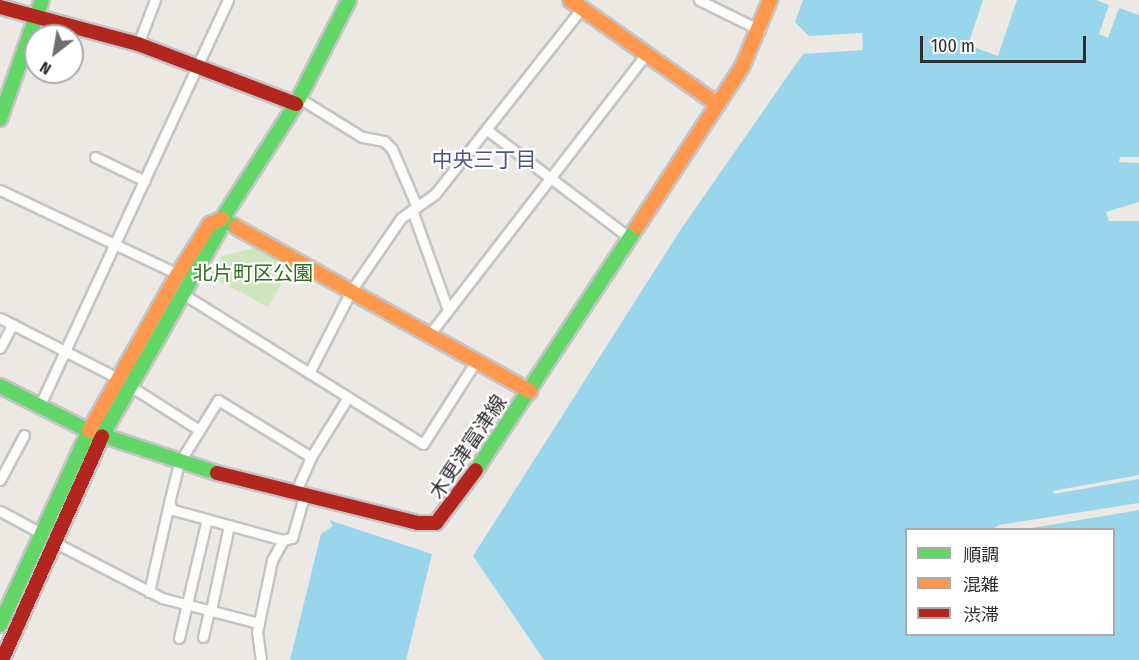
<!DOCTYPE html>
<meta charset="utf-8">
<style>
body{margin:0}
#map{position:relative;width:1139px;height:660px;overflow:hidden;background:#ece8e4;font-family:"Fira Sans Condensed","Noto Sans JP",sans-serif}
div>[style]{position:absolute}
.green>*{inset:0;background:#cee6be}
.water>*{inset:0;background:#99d6ec}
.roads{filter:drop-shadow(2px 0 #c5c4c5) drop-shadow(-2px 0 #c5c4c5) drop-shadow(0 2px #c5c4c5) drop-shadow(0 -2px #c5c4c5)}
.street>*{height:9px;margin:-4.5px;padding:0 4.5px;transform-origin:4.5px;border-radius:4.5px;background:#fcfcfb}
.fast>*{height:14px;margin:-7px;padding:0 7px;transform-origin:7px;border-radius:7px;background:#63d668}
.slow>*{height:14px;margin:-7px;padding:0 7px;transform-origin:7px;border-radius:7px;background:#ff974d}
.jam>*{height:14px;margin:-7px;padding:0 7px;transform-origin:7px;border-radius:7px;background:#b3261e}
span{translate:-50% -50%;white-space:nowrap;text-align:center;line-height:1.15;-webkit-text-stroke:4.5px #fff;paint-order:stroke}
.park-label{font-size:20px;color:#2c6e1b}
.street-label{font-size:20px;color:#2e2e2e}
.neighbourhood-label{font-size:21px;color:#4d5680}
.legend{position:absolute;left:905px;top:528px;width:210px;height:108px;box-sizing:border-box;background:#fff;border:2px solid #ababab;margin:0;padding:8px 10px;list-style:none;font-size:18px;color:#2e2e2e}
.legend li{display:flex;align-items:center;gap:12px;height:30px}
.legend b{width:30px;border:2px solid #ababab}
.north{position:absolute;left:24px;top:24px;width:60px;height:60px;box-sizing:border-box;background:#fff;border:2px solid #ababab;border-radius:50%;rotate:211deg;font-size:16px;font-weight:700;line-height:24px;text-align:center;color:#2e2e2e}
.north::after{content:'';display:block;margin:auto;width:21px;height:27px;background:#706f6e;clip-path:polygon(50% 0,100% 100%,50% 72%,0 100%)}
.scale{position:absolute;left:920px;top:36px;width:166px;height:27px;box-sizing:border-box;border:3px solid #2e2e2e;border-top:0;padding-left:8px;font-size:18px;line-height:21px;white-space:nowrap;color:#2e2e2e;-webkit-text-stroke:4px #fff;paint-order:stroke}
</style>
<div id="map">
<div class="green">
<i style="clip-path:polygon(255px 248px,290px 268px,268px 307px,210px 276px,222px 256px)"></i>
</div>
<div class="water">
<i style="clip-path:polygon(803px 0,983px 0,968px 45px,998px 56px,1017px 0,1096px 0,1109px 5px,1099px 34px,1108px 38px,1119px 8px,1139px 15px,1139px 157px,1120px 157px,1119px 162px,1139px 163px,1139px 202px,1106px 212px,1109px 221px,1139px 221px,1139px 475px,1053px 491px,1054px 494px,1139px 479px,1139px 503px,999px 525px,993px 529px,906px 530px,906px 634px,1114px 634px,1114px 530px,1026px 529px,1139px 510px,1139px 660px,544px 660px,473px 556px,681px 229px,803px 54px,863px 50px,862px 33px,809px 36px,795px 22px)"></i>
<i style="clip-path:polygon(329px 520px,432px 554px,406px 660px,290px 660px,321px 534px,333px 526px)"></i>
</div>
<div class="roads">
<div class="street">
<i style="left:699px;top:0;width:68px;rotate:26.2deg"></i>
<i style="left:138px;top:44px;width:47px;rotate:-68.9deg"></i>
<i style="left:299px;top:98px;width:74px;rotate:31.8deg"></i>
<i style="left:362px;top:137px;width:22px;rotate:10deg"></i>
<i style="left:384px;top:141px;width:11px;rotate:45deg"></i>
<i style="left:392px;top:149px;width:63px;rotate:66.7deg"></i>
<i style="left:487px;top:130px;width:179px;rotate:37.1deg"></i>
<i style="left:95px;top:157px;width:55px;rotate:25.6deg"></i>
<i style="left:0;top:190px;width:197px;rotate:25.3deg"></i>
<i style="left:412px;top:210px;width:103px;rotate:70.2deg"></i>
<i style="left:183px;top:294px;width:283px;rotate:32deg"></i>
<i style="left:423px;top:444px;width:98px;rotate:-57.4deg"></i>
<i style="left:0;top:318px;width:132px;rotate:27deg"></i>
<i style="left:429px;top:335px;width:355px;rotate:-52.3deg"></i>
<i style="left:0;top:348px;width:27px;rotate:-62deg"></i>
<i style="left:309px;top:373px;width:92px;rotate:-62.9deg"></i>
<i style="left:351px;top:291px;width:88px;rotate:-55.6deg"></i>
<i style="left:401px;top:218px;width:42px;rotate:-35.2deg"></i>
<i style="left:435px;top:194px;width:236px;rotate:-51.7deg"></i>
<i style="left:130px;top:386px;width:82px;rotate:32.5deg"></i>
<i style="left:39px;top:407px;width:449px;rotate:-65.1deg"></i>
<i style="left:0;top:480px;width:51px;rotate:-61.9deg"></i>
<i style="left:296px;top:491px;width:37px;rotate:-66deg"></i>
<i style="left:311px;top:457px;width:68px;rotate:-58.2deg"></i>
<i style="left:0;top:511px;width:47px;rotate:28.2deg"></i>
<i style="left:283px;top:540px;width:114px;rotate:-164.7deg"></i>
<i style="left:173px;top:510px;width:8px;rotate:-120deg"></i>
<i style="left:169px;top:503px;width:41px;rotate:-76deg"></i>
<i style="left:179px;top:463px;width:74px;rotate:-58.2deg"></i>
<i style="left:218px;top:400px;width:109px;rotate:31.5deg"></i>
<i style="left:52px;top:541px;width:124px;rotate:27.4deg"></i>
<i style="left:162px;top:598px;width:100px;rotate:14.5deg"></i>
<i style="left:149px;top:592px;width:91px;rotate:-77.3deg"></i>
<i style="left:211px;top:610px;width:87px;rotate:-78deg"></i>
<i style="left:203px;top:637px;width:28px;rotate:-77deg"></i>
<i style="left:179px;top:638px;width:122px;rotate:-76.8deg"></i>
<i style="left:261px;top:660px;width:28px;rotate:-98deg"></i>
<i style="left:257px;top:632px;width:74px;rotate:-78.2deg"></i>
<i style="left:272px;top:560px;width:23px;rotate:-61deg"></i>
<i style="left:283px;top:540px;width:9px;rotate:-13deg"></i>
<i style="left:292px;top:538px;width:47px;rotate:-73.9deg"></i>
</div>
<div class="fast">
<i style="left:0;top:119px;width:126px;rotate:-70.6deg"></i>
<i style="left:236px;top:227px;width:16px;rotate:-150deg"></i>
<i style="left:222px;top:219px;width:137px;rotate:-57.2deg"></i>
<i style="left:296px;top:104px;width:117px;rotate:-63deg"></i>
<i style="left:0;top:386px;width:100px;rotate:26.8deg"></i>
<i style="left:89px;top:431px;width:135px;rotate:18.2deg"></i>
<i style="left:102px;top:436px;width:236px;rotate:-60.3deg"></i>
<i style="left:219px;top:231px;width:12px;rotate:-76deg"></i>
<i style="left:476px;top:470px;width:291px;rotate:-56.5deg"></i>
<i style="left:0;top:625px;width:213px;rotate:-65.4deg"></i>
</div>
<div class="slow">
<i style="left:570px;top:0;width:180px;rotate:35.3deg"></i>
<i style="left:236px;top:227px;width:337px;rotate:29.2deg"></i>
<i style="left:637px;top:227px;width:191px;rotate:-56.7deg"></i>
<i style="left:742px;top:67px;width:73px;rotate:-67.3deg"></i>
<i style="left:89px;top:431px;width:180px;rotate:-60.5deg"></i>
<i style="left:178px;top:274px;width:59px;rotate:-57.4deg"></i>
<i style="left:210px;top:224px;width:13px;rotate:-23deg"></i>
</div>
<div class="jam">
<i style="left:0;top:7px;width:143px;rotate:15deg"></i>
<i style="left:138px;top:44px;width:169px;rotate:20.8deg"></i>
<i style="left:217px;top:473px;width:207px;rotate:14deg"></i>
<i style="left:418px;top:523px;width:18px"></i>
<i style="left:436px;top:523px;width:66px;rotate:-53deg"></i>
<i style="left:2px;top:660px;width:245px;rotate:-65.9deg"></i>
</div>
</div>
<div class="park-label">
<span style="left:253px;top:273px">北片町区公園</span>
</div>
<div class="street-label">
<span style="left:468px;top:447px;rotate:-56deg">木更津富津線</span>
</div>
<div class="neighbourhood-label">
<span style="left:484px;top:160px">中央三丁目</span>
</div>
<ul class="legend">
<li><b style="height:8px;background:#63d668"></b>順調</li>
<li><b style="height:8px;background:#ff974d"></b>混雑</li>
<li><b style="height:8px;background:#b3261e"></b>渋滞</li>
</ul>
<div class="north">N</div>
<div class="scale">100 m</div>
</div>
